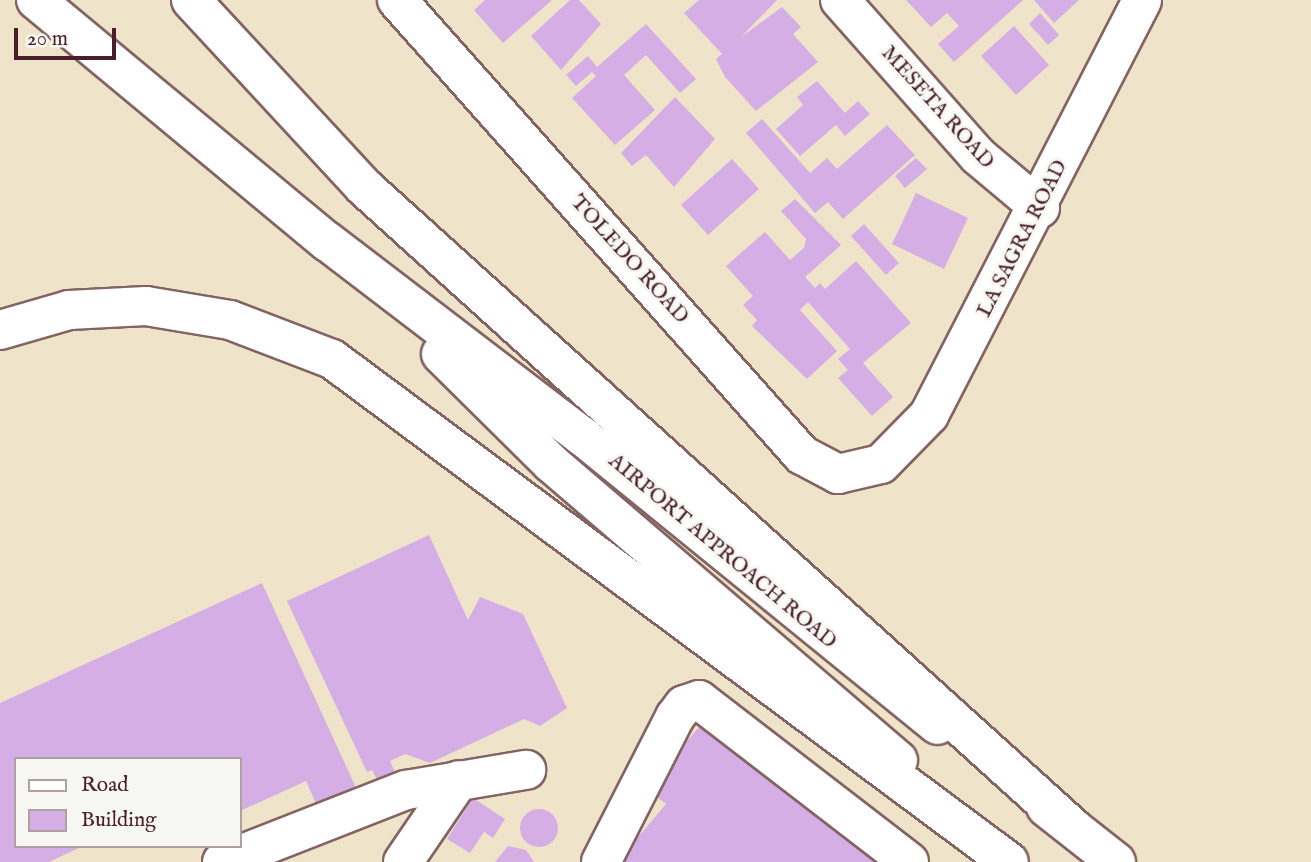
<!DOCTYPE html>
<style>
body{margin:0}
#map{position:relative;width:1311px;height:862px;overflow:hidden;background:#efe4c9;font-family:"IM FELL English",serif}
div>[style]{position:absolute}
.building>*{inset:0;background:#d5aee6}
.round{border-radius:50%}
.roads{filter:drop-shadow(2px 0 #846462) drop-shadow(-2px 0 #846462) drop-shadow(0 2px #846462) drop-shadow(0 -2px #846462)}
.minor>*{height:38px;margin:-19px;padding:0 19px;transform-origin:19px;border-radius:19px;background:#fff}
.major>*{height:38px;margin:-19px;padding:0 19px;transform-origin:19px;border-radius:19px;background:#fff}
.highway>*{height:38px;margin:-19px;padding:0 19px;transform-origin:19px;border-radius:19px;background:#fff}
span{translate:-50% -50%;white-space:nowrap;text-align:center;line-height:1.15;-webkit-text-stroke:6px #f6f6f2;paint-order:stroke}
.street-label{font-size:21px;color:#4a1f2b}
.legend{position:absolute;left:14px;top:757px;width:228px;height:91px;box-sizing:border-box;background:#f6f6f2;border:2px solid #b1a0a2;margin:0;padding:9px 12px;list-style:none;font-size:21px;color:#4a1f2b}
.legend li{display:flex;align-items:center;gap:14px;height:35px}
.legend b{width:35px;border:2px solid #b1a0a2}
.scale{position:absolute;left:14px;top:28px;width:102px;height:32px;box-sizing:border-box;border:4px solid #4a1f2b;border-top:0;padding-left:9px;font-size:21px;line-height:24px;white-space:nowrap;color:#4a1f2b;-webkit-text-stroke:5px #f6f6f2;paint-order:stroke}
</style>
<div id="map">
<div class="building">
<i style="clip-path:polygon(485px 0,552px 0,503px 43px,474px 10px)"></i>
<i style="clip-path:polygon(570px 0,579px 0,601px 24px,561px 70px,531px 36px)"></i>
<i style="clip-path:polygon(699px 0,777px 0,741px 37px,782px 7px,801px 27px,793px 34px,818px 62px,756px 111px,725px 77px,716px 59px,722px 54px,684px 13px)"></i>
<i style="clip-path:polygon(906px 0,1023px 0,954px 62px,938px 44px,959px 26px,947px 13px,931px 27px)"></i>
<i style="clip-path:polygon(1034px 0,1079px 0,1054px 23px)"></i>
<i style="clip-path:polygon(1040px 13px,1059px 35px,1048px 45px,1029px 24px)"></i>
<i style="clip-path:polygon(646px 24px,696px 79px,680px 93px,646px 55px,624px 75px,655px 110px,615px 145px,572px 98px,596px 76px,592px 72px,576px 86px,566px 75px,588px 56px,597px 67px)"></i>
<i style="clip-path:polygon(1014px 26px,1049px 65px,1016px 95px,981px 56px)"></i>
<i style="clip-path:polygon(817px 81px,845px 113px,858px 101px,870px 114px,845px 136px,836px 125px,800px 156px,776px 129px,803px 105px,797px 97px)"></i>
<i style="clip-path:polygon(675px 97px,715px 139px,674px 187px,646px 155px,632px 166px,621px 153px)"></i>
<i style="clip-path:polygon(762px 119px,810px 173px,827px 158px,837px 169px,887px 125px,915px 155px,843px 219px,828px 202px,815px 213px,746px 133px)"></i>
<i style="clip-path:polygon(916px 158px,927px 169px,905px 188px,895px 176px)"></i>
<i style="clip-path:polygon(732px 159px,759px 189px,708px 235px,681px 205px)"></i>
<i style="clip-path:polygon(916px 193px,968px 218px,944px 269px,892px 244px)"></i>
<i style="clip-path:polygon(795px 199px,841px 245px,805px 277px,815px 288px,820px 283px,825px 289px,856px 261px,911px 323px,863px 363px,893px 397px,872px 416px,838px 378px,848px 370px,838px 359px,850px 349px,808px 302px,800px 310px,837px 351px,807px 379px,752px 326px,757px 320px,743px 305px,753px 296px,726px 266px,765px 232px,790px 260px,804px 248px,806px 239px,781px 211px)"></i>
<i style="clip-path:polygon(864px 224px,899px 263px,886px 275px,851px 236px)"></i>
<i style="clip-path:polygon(429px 535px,468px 620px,480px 597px,523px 614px,567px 708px,540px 726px,524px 719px,430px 763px,405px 754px,390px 761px,398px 779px,381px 787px,372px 770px,367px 772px,287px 601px)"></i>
<i style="clip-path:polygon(262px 583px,357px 790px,318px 808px,306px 781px,240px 811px,240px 759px,16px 759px,16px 846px,83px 846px,49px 862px,0 862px,0 703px)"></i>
<i style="clip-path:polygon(703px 722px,893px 862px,617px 862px,666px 804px,647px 789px)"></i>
<i style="clip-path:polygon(473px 798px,505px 819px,493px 838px,484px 832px,470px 853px,447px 839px)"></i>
<i class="round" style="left:520px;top:809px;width:38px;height:38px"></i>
<i style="clip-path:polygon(508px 846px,526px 850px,534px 862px,495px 862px)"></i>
</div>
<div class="roads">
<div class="minor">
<i style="left:397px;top:0;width:609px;rotate:48.33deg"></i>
<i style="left:802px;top:455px;width:41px;rotate:27.8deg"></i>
<i style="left:838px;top:474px;width:44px;rotate:-13.1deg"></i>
<i style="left:881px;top:464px;width:69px;rotate:-45.6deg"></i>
<i style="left:929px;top:415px;width:466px;rotate:-62.8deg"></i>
<i style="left:840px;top:0;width:208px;rotate:48.5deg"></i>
<i style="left:978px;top:156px;width:81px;rotate:40deg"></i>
<i style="left:222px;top:862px;width:198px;rotate:-21.4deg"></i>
<i style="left:406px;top:790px;width:122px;rotate:-9.5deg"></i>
<i style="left:403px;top:862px;width:99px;rotate:-55.7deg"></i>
<i style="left:601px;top:862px;width:163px;rotate:-63deg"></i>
<i style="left:675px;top:717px;width:15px;rotate:-53deg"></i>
<i style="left:684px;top:705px;width:16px;rotate:-18deg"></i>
<i style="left:699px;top:700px;width:265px;rotate:37.6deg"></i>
</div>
<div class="major">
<i style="left:36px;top:0;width:379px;rotate:39.7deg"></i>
<i style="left:328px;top:242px;width:320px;rotate:37.4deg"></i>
<i style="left:582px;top:436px;width:458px;rotate:39.1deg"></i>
<i style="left:441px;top:354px;width:155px;rotate:44.7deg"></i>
<i style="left:551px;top:463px;width:457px;rotate:40.6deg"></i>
<i style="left:1046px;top:807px;width:89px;rotate:38.2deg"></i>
</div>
<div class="highway">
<i style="left:191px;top:0;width:255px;rotate:47.2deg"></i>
<i style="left:364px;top:187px;width:954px;rotate:42.11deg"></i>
<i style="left:0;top:330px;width:72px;rotate:-16.2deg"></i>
<i style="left:69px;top:310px;width:77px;rotate:-3deg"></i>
<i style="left:146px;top:306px;width:85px;rotate:9.5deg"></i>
<i style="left:230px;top:320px;width:109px;rotate:20.9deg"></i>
<i style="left:332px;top:359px;width:843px;rotate:36.61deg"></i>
</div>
</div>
<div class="street-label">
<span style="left:937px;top:108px;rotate:48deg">MESETA ROAD</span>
<span style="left:1023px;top:239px;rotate:-63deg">LA SAGRA ROAD</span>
<span style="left:629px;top:260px;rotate:48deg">TOLEDO ROAD</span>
<span style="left:722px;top:552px;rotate:40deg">AIRPORT APPROACH ROAD</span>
</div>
<ul class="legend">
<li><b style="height:9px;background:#fff"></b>Road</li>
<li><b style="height:19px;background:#d5aee6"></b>Building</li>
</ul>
<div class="scale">20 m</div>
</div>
